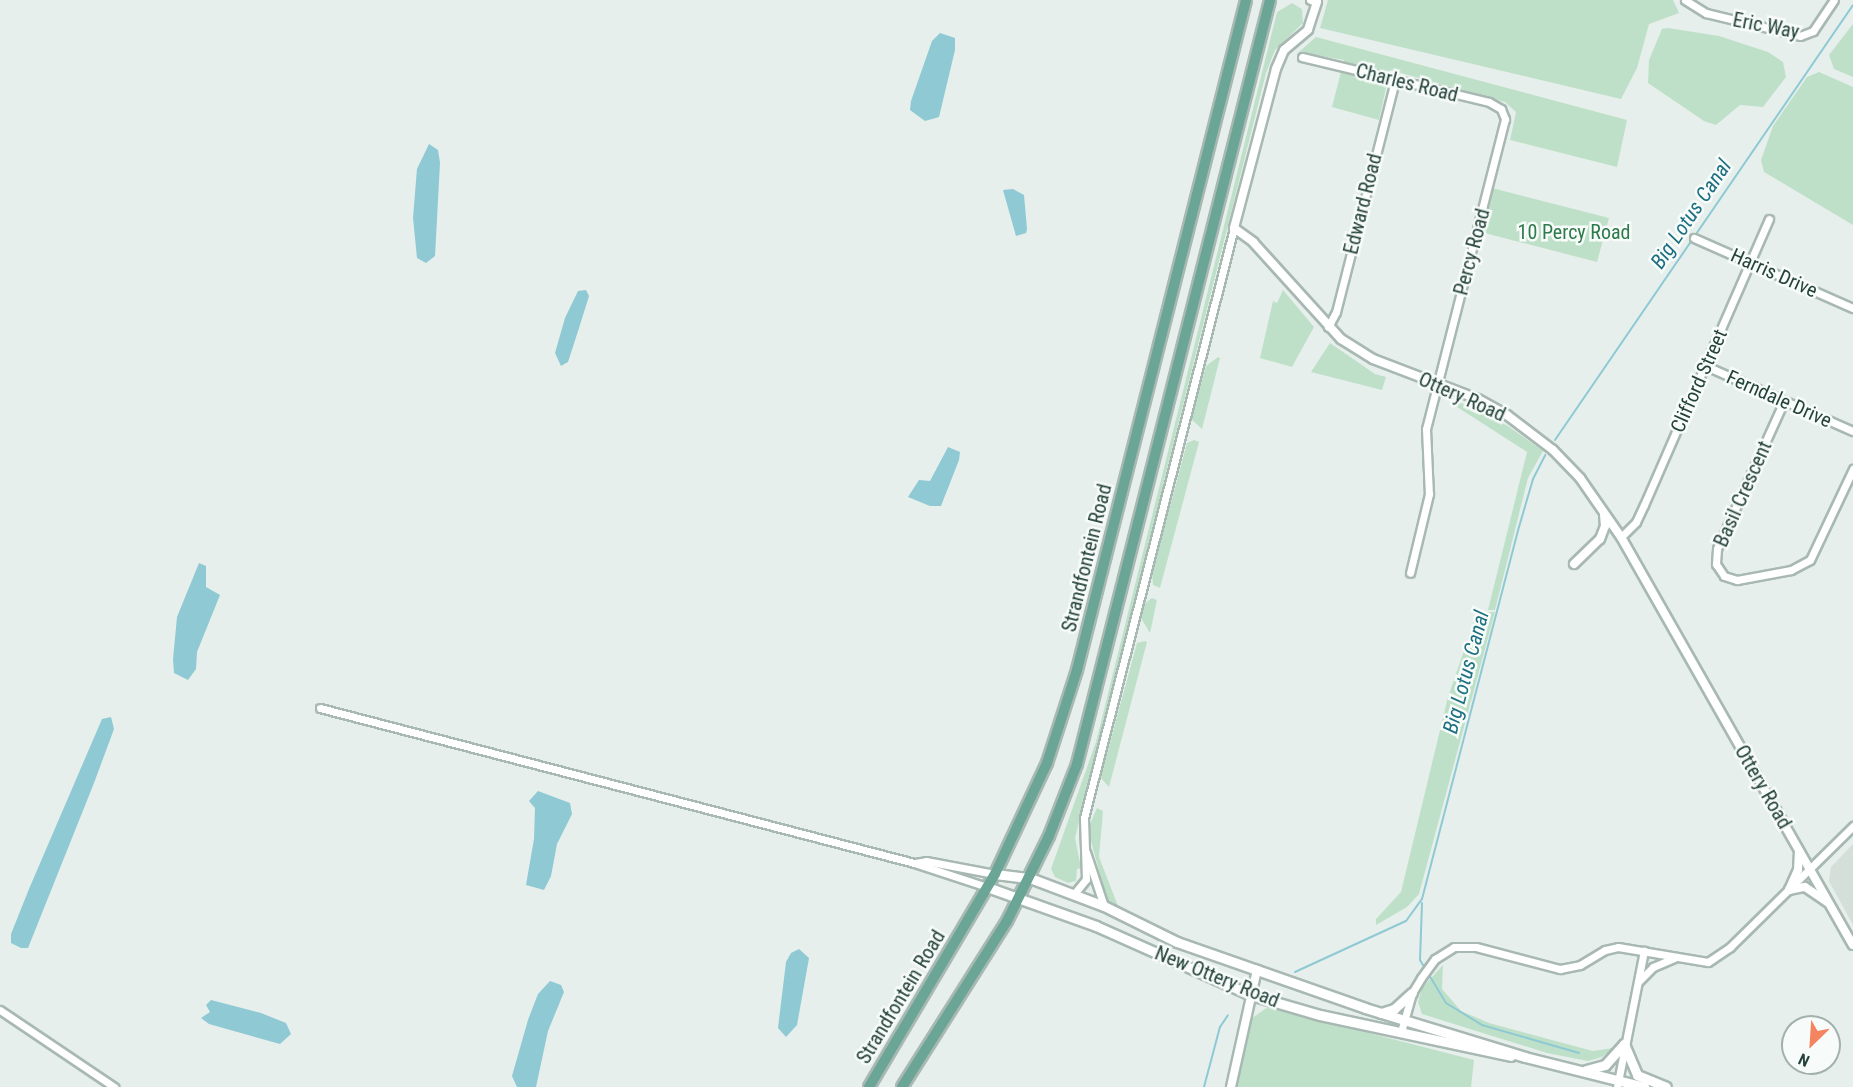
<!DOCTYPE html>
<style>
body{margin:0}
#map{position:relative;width:1853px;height:1087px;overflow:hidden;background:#e6efeb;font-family:"Roboto Condensed",sans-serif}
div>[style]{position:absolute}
.built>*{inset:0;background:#d4dfda}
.green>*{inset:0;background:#bfe0c8}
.water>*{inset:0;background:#8ec9d4}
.stream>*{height:2px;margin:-1px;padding:0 1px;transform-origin:1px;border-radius:1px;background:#8ec9d4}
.roads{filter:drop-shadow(2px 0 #a8b8b2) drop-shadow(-2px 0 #a8b8b2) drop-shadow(0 2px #a8b8b2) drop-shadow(0 -2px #a8b8b2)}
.minor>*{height:7px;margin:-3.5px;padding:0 3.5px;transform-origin:3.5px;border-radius:3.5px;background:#fff}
.tertiary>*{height:8px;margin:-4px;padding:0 4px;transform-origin:4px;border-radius:4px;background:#fff}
.secondary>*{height:9px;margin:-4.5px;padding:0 4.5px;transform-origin:4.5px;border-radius:4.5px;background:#fff}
.primary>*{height:10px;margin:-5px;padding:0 5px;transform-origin:5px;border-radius:5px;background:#6aa596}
span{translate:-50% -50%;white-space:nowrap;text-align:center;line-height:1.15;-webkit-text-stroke:5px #f7fbf9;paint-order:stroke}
.street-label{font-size:20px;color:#24423a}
.park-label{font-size:20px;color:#2d7a4b}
.water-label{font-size:21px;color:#1c6f80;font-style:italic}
.north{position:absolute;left:1781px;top:1015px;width:60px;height:60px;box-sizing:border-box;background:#f7fbf9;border:2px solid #a3b1ad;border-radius:50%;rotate:205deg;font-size:16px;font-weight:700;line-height:24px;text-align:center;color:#24423a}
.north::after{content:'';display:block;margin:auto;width:21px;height:27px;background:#f4845f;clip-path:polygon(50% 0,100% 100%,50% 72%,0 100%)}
</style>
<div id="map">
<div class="built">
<i style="clip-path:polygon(1853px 844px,1853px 925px,1829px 881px,1831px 867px)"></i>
</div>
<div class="green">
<i style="clip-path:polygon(1328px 0,1673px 0,1679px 13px,1649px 24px,1637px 68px,1621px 99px,1320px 28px)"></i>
<i style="clip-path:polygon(1292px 3px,1302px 9px,1303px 23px,1275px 50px,1266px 73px,1075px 838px,1081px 868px,1077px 869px,1076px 881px,1068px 883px,1055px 877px,1051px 869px,1096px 742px,1277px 12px)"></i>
<i style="clip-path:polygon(1853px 24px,1853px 77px,1834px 69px,1829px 55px)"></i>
<i style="clip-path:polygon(1668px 28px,1719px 36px,1768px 52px,1783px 62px,1786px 77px,1763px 107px,1740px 105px,1716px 125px,1704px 121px,1648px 83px,1649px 60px,1662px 29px)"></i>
<i style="clip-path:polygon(1316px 37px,1627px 120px,1617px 167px,1510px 140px,1516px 112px,1505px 102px,1390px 70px,1379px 120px,1332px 107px,1344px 60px,1299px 52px)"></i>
<i style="clip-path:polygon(1819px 72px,1853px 87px,1853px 225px,1764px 172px,1761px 160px,1773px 126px,1807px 77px)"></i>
<i style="clip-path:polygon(1492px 188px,1609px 218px,1597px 262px,1481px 232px)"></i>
<i style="clip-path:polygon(1283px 290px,1314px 327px,1292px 367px,1260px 358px,1273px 301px,1277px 303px)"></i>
<i style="clip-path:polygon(1330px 343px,1375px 374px,1386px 377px,1382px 390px,1311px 372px)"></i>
<i style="clip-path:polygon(1218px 357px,1220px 358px,1202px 429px,1191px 419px,1206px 366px)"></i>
<i style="clip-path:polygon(1459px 402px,1508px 426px,1543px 451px,1528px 478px,1495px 610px,1488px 610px,1527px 452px,1457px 407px)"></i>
<i style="clip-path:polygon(1194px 440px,1199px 442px,1160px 588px,1153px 585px,1152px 573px,1187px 443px)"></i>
<i style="clip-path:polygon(1152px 598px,1157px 600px,1150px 633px,1141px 618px,1144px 604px)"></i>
<i style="clip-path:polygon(1495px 612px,1419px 894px,1407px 907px,1376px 925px,1376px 919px,1401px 892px,1448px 697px,1477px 613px)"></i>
<i style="clip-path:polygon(1145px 641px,1147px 642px,1109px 787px,1101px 778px,1102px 772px,1137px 643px)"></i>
<i style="clip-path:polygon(1097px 808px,1103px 811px,1099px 857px,1118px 906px,1107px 900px,1091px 841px,1090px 824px)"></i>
<i style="clip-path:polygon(1443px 965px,1442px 989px,1461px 1011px,1489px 1023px,1593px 1051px,1613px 1048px,1602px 1057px,1588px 1061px,1547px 1053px,1422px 1014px,1418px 1002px,1422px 988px)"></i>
<i style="clip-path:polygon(1268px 1007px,1474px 1060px,1471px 1087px,1237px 1087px,1252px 1018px)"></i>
</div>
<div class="water">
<i style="clip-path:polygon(940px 33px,955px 38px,955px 50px,939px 117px,925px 121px,910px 110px,911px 101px,932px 41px)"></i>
<i style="clip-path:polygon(429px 144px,438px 150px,440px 163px,435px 256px,426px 263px,417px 258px,413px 218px,417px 169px)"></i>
<i style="clip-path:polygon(1013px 189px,1024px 195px,1027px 229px,1026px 233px,1016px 236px,1003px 190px)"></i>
<i style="clip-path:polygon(586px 290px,589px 296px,579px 328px,568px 362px,561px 366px,555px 353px,565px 318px,578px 291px)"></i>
<i style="clip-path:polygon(948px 447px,960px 452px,959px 460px,941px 506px,930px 506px,908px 497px,919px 480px,930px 481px)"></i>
<i style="clip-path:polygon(199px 563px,206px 566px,206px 587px,220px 595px,197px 652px,196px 669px,188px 680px,174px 673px,173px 659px,177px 617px)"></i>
<i style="clip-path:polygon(111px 717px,114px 729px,94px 783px,28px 948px,21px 948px,11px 943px,11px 934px,29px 889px,102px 719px)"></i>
<i style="clip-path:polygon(538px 791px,570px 803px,572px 814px,557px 844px,551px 876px,544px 890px,526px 885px,534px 839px,535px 808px,529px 801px)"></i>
<i style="clip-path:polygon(799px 949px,809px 958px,797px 1025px,786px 1037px,778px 1028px,786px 962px,791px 953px)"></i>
<i style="clip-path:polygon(550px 981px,561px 985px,564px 992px,548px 1031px,536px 1087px,517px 1087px,512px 1076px,528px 1020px,538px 994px)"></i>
<i style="clip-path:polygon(211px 1000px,261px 1013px,286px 1023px,291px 1034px,280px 1044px,209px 1024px,201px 1018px,210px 1012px,206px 1005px)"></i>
</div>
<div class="stream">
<i style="left:1555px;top:440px;width:527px;rotate:-55.59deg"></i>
<i style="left:1422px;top:903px;width:57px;rotate:92deg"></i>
<i style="left:1420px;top:960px;width:50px;rotate:58.8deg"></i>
<i style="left:1446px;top:1003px;width:42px;rotate:31.4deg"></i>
<i style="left:1482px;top:1025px;width:101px;rotate:16.1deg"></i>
<i style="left:1295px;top:972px;width:122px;rotate:-24.7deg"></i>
<i style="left:1406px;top:921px;width:27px;rotate:-54deg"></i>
<i style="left:1422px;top:899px;width:384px;rotate:-75.4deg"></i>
<i style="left:1519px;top:527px;width:50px;rotate:-73.7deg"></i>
<i style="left:1533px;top:479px;width:27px;rotate:-63deg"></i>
<i style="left:1204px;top:1087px;width:62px;rotate:-75.1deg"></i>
<i style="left:1220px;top:1027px;width:14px;rotate:-56deg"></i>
</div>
<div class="roads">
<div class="minor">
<i style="left:1685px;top:0;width:25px;rotate:32deg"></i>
<i style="left:1706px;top:13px;width:97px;rotate:13.7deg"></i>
<i style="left:1800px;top:36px;width:14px;rotate:-21deg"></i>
<i style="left:1813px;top:31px;width:37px;rotate:-56deg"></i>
<i style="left:1302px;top:57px;width:192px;rotate:13.5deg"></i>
<i style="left:1489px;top:102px;width:14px;rotate:30deg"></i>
<i style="left:1501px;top:109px;width:11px;rotate:68deg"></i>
<i style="left:1505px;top:119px;width:320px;rotate:104.3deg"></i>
<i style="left:1426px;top:429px;width:65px;rotate:87.4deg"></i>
<i style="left:1429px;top:494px;width:81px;rotate:103.5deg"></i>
<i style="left:1694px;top:238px;width:174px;rotate:23.8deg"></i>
<i style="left:1328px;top:327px;width:17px;rotate:-62deg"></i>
<i style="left:1336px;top:312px;width:239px;rotate:-75.7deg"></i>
<i style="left:1706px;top:366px;width:161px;rotate:23.9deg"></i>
<i style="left:1784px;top:401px;width:162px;rotate:114.4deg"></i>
<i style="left:1717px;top:549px;width:15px;rotate:94deg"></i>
<i style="left:1716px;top:564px;width:14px;rotate:56deg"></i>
<i style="left:1724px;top:576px;width:14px;rotate:17deg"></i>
<i style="left:1737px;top:580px;width:55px;rotate:-10.5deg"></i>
<i style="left:1791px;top:570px;width:21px;rotate:-28deg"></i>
<i style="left:1810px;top:560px;width:101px;rotate:-64.7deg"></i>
<i style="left:1621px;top:537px;width:21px;rotate:-45deg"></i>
<i style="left:1636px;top:522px;width:19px;rotate:-65deg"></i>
<i style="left:1644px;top:505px;width:312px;rotate:-66.4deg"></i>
<i style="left:320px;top:708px;width:614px;rotate:14.62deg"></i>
<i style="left:914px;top:863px;width:77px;rotate:18.2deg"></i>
<i style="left:1086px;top:852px;width:57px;rotate:71.6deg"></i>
<i style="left:915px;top:863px;width:11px;rotate:-10deg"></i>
<i style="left:926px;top:861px;width:70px;rotate:10.7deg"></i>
<i style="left:1074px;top:894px;width:19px;rotate:-51deg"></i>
<i style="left:1086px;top:879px;width:61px;rotate:-91.9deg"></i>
<i style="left:1084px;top:818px;width:609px;rotate:-75.74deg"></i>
<i style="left:1639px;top:981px;width:20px;rotate:-45deg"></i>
<i style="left:1653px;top:967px;width:23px;rotate:-23deg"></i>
<i style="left:0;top:1010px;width:138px;rotate:34deg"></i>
<i style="left:1401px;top:1032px;width:41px;rotate:-74.2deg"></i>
<i style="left:1412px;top:993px;width:17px;rotate:-59deg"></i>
<i style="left:1421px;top:978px;width:24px;rotate:-54deg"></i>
<i style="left:1435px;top:959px;width:22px;rotate:-32deg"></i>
<i style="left:1454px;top:947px;width:22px"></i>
<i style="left:1476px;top:947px;width:87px;rotate:14.7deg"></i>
<i style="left:1560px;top:969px;width:20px;rotate:-11deg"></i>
<i style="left:1580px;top:965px;width:29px;rotate:-31deg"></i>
<i style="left:1605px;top:950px;width:13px;rotate:-13deg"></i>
<i style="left:1618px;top:947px;width:91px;rotate:9.5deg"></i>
<i style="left:1708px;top:962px;width:27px;rotate:-34deg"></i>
<i style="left:1730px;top:947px;width:173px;rotate:-44.5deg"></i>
<i style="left:1617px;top:1087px;width:139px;rotate:-78.8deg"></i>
</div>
<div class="tertiary">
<i style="left:1311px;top:0;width:6px;rotate:18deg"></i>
<i style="left:1317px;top:2px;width:29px;rotate:108deg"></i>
<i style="left:1308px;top:30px;width:31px;rotate:140deg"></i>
<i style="left:1284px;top:50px;width:21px;rotate:113deg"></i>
<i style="left:1276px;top:69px;width:164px;rotate:104.8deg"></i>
<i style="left:1234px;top:228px;width:24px;rotate:36deg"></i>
<i style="left:1253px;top:242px;width:131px;rotate:47.8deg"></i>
<i style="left:1341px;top:339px;width:38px;rotate:32deg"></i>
<i style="left:1373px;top:359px;width:112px;rotate:20.9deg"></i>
<i style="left:1478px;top:399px;width:33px;rotate:29deg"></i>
<i style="left:1507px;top:415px;width:58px;rotate:37.3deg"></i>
<i style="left:1553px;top:450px;width:39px;rotate:46deg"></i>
<i style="left:1580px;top:478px;width:72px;rotate:55.2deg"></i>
<i style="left:1621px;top:537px;width:469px;rotate:60.4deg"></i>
<i style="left:1574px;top:564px;width:36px;rotate:-44deg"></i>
<i style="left:1600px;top:539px;width:14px;rotate:-69deg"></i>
<i style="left:1605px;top:526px;width:11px;rotate:-95deg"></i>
<i style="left:1789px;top:890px;width:16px;rotate:-11deg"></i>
<i style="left:1805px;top:887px;width:27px;rotate:34deg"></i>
<i style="left:1789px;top:890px;width:22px;rotate:-66deg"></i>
<i style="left:1798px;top:870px;width:19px;rotate:-87deg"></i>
<i style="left:1231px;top:1087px;width:120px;rotate:-77.5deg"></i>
</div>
<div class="secondary">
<i style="left:995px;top:874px;width:35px;rotate:7deg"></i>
<i style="left:1030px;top:878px;width:79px;rotate:20.7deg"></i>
<i style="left:1104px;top:906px;width:81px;rotate:26.3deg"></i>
<i style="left:1177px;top:942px;width:199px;rotate:19.3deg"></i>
<i style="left:1365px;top:1008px;width:167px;rotate:17deg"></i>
<i style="left:1525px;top:1057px;width:123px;rotate:14.1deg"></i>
<i style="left:987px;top:887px;width:116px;rotate:19.7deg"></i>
<i style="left:1096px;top:926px;width:170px;rotate:24deg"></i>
<i style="left:1251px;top:995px;width:72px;rotate:16.2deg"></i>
<i style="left:1320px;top:1015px;width:195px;rotate:12.1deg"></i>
<i style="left:1381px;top:1013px;width:14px;rotate:-17deg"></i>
<i style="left:1394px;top:1009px;width:24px;rotate:-42deg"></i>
<i style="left:1624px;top:1044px;width:34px;rotate:67deg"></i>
<i style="left:1637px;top:1075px;width:31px;rotate:22deg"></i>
<i style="left:1586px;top:1070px;width:20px;rotate:-15deg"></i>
<i style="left:1605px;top:1065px;width:28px;rotate:-48deg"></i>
</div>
<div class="primary">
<i style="left:869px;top:1087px;width:247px;rotate:-59.4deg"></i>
<i style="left:995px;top:874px;width:123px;rotate:-64.9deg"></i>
<i style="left:1047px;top:763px;width:98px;rotate:-72.1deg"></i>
<i style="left:1077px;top:670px;width:691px;rotate:-75.84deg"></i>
<i style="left:902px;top:1087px;width:196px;rotate:-57.7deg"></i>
<i style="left:1007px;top:921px;width:95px;rotate:-63.7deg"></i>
<i style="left:1049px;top:836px;width:77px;rotate:-68.7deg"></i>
<i style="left:1077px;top:764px;width:788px;rotate:-75.82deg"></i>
</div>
</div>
<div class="street-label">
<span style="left:1766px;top:26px;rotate:11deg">Eric Way</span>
<span style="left:1407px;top:83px;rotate:14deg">Charles Road</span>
<span style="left:1363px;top:204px;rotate:-76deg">Edward Road</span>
<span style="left:1472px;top:252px;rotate:-75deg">Percy Road</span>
<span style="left:1774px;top:273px;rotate:24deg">Harris Drive</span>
<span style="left:1699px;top:381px;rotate:-66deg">Clifford Street</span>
<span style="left:1462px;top:397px;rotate:24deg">Ottery Road</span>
<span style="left:1779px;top:399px;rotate:24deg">Ferndale Drive</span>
<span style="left:1743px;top:494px;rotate:-66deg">Basil Crescent</span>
<span style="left:1087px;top:558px;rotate:-76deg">Strandfontein Road</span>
<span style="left:1763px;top:787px;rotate:60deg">Ottery Road</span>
<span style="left:1217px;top:977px;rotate:22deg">New Ottery Road</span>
<span style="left:901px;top:997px;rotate:-59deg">Strandfontein Road</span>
</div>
<div class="park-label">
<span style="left:1574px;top:232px">10 Percy Road</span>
</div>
<div class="water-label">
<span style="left:1691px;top:214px;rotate:-56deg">Big Lotus Canal</span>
<span style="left:1466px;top:672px;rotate:-75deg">Big Lotus Canal</span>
</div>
<div class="north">N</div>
</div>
